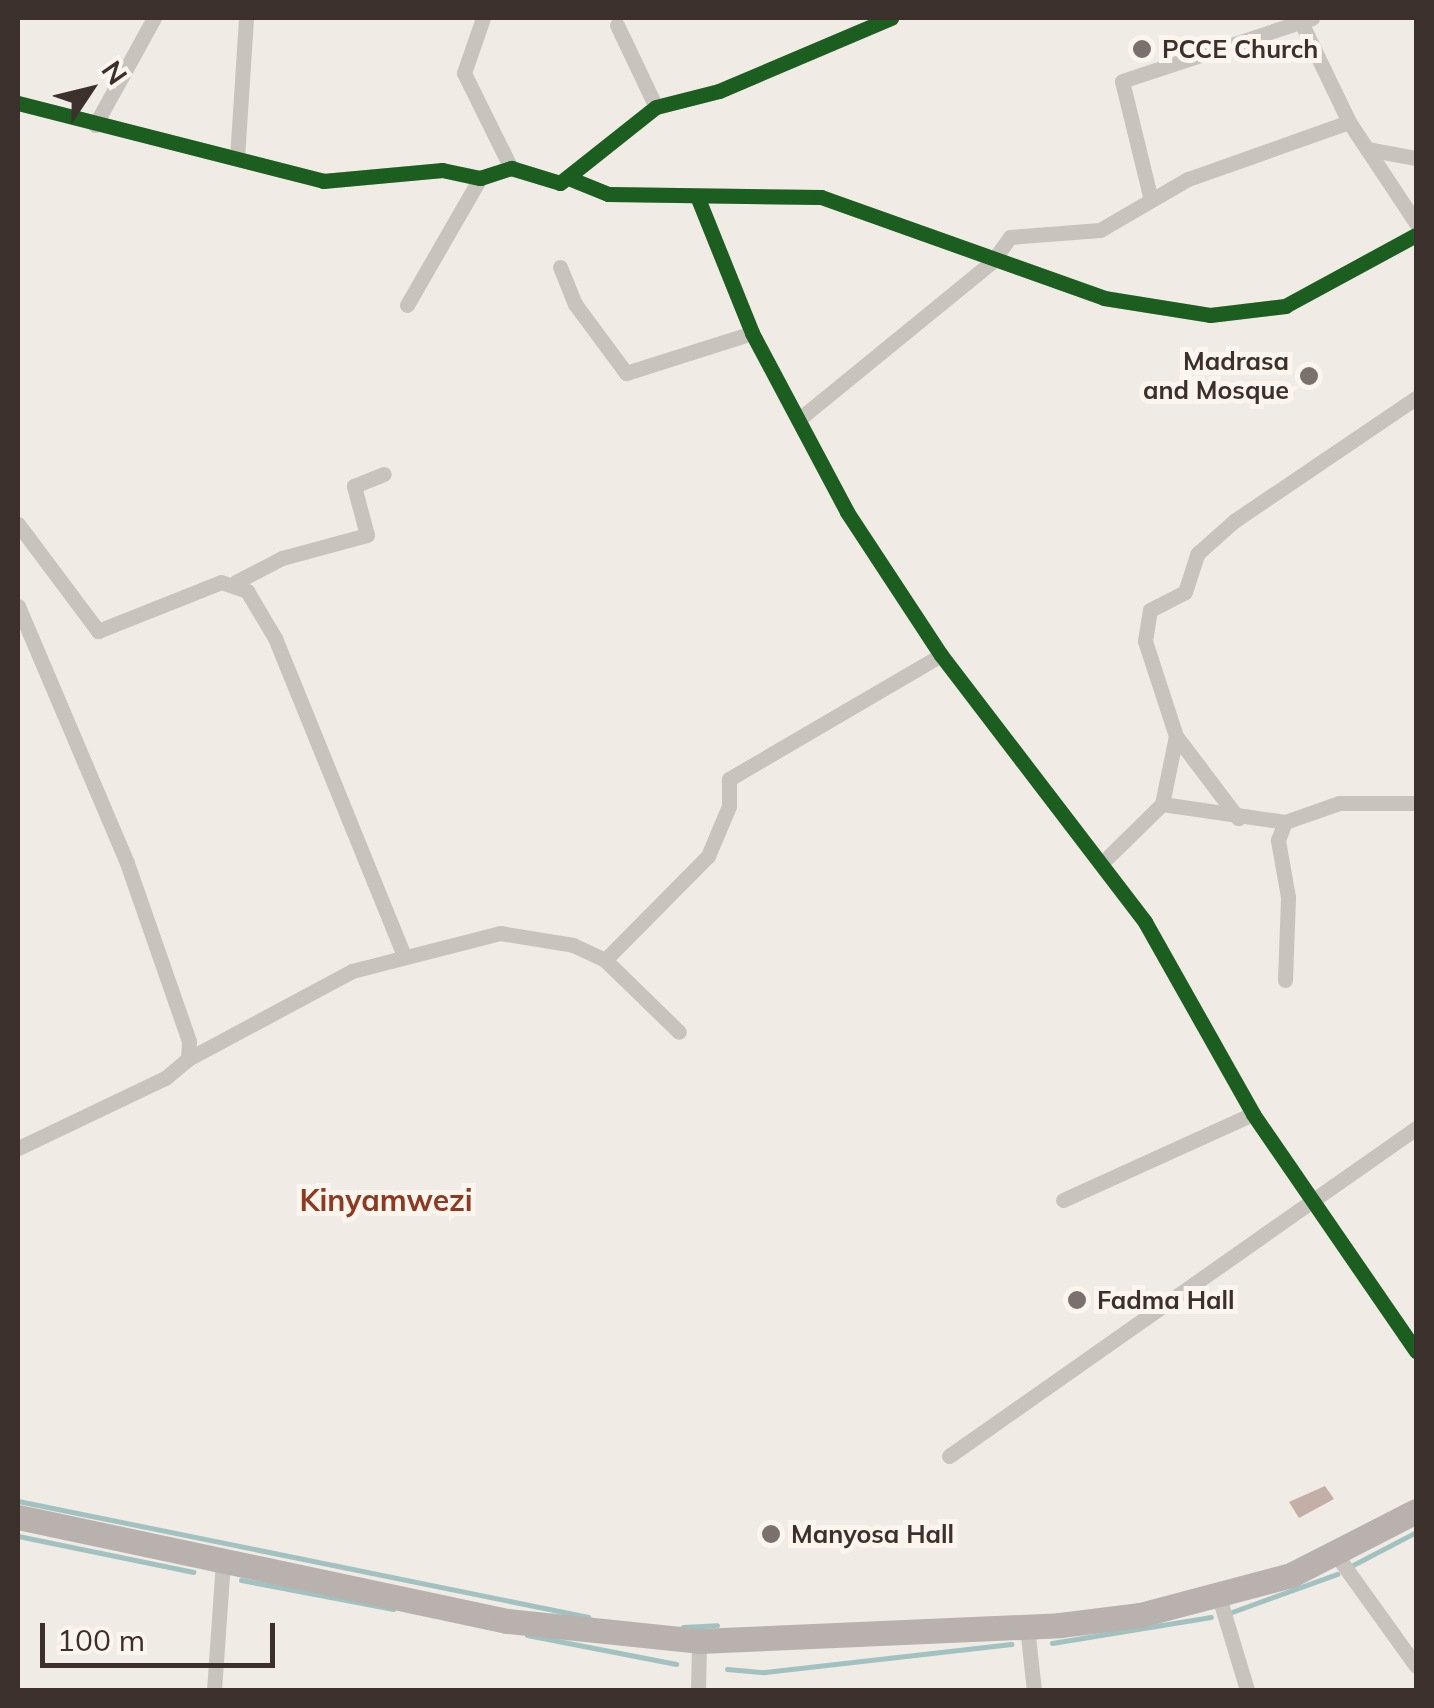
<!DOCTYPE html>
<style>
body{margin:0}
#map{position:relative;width:1434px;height:1708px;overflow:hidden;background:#f0ebe5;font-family:Mulish,sans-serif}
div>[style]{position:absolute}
.stream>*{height:5px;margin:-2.5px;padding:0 2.5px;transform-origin:2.5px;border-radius:2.5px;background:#a1c2c1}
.building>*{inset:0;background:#c3afa7}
.street>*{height:15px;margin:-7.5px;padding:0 7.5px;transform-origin:7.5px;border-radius:7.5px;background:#c9c3be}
.primary>*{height:25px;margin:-12.5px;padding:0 12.5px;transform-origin:12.5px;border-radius:12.5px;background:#b8b1ad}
.cycleway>*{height:15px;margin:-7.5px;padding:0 7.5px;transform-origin:7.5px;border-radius:7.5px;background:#1b5e20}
.dots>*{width:28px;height:28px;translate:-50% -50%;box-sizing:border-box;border:5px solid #fbf5ee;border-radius:50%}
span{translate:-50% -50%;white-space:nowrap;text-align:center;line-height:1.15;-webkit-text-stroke:10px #fbf5ee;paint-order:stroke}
.poi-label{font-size:25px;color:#3b302b;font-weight:700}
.left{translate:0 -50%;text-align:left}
.right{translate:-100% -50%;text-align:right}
.quarter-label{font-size:30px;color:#8c3b22;font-weight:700}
.frame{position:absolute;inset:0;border:20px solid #3b302b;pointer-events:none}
.north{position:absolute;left:40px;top:40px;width:100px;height:100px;-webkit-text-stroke:8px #fbf5ee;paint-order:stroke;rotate:55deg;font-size:28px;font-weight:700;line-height:40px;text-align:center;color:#3b302b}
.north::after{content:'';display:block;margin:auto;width:35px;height:45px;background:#3b302b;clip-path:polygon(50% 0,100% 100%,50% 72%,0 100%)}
.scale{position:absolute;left:40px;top:1623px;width:235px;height:45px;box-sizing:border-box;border:5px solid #3b302b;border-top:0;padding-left:12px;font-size:30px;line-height:35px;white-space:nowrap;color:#3b302b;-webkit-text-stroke:8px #fbf5ee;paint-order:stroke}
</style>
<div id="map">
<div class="stream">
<i style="left:18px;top:1501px;width:582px;rotate:11.5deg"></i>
<i style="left:18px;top:1536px;width:179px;rotate:11.6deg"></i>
<i style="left:1353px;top:1565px;width:71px;rotate:-27.6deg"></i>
<i style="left:241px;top:1580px;width:155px;rotate:10.8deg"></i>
<i style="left:1232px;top:1612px;width:112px;rotate:-19.9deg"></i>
<i style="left:683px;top:1627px;width:34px;rotate:-3deg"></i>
<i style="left:527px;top:1635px;width:152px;rotate:11deg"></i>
<i style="left:1052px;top:1643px;width:161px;rotate:-9.3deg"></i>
<i style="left:727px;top:1669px;width:38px;rotate:5deg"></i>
<i style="left:765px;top:1672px;width:248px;rotate:-6.5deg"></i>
</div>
<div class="building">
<i style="clip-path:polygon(1325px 1486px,1334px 1499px,1299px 1518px,1289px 1502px)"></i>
</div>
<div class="street">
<i style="left:483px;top:18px;width:58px;rotate:109.1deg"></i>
<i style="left:464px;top:73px;width:106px;rotate:63.7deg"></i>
<i style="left:1299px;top:18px;width:115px;rotate:64.3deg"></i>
<i style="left:1349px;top:122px;width:121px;rotate:56.4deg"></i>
<i style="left:617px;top:25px;width:91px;rotate:64.6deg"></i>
<i style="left:18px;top:103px;width:315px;rotate:14.3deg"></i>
<i style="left:323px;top:181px;width:120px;rotate:-5.3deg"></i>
<i style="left:442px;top:170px;width:39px;rotate:12deg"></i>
<i style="left:480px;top:178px;width:33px;rotate:-18deg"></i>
<i style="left:511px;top:168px;width:51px;rotate:17deg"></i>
<i style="left:560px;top:183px;width:122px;rotate:-38.4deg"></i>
<i style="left:656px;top:107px;width:65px;rotate:-14.3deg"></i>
<i style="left:719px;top:91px;width:187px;rotate:-23deg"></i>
<i style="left:95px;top:125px;width:122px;rotate:-61.1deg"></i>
<i style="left:1367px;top:149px;width:50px;rotate:10.4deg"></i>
<i style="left:237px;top:158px;width:140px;rotate:-86.3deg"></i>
<i style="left:571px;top:179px;width:40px;rotate:22deg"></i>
<i style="left:608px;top:194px;width:213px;rotate:0.8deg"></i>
<i style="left:821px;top:197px;width:300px;rotate:19.6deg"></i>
<i style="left:1104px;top:298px;width:107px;rotate:9.1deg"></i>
<i style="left:1210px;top:315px;width:76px;rotate:-6.8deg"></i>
<i style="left:1285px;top:306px;width:149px;rotate:-28.5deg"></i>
<i style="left:697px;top:196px;width:148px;rotate:68.1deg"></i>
<i style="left:752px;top:333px;width:203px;rotate:62deg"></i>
<i style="left:847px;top:512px;width:171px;rotate:56.7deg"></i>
<i style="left:941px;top:655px;width:336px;rotate:52.6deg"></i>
<i style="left:1145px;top:922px;width:220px;rotate:60.6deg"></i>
<i style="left:1253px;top:1114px;width:288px;rotate:55.5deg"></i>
<i style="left:1151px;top:200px;width:122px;rotate:-103.7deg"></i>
<i style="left:1122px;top:81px;width:200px;rotate:-18.3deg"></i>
<i style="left:560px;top:267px;width:40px;rotate:68deg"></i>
<i style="left:575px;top:304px;width:86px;rotate:53.5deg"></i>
<i style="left:626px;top:373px;width:132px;rotate:-17.6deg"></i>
<i style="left:407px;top:305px;width:146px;rotate:-60.1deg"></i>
<i style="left:798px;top:420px;width:250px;rotate:-39.2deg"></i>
<i style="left:992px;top:262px;width:31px;rotate:-54deg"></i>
<i style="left:1010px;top:237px;width:90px;rotate:-4.4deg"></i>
<i style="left:1100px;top:230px;width:102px;rotate:-30.1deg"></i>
<i style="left:1188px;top:179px;width:171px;rotate:-19.5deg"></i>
<i style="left:18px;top:524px;width:134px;rotate:53.2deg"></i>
<i style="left:98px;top:631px;width:132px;rotate:-21.7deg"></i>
<i style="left:221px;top:582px;width:28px;rotate:19deg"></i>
<i style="left:247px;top:591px;width:55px;rotate:59.2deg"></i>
<i style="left:275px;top:638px;width:340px;rotate:67.9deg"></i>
<i style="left:236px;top:582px;width:52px;rotate:-27.6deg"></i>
<i style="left:282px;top:558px;width:88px;rotate:-15.1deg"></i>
<i style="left:367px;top:535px;width:51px;rotate:-104.9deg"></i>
<i style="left:354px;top:486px;width:32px;rotate:-22deg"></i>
<i style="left:18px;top:606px;width:279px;rotate:67deg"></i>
<i style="left:127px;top:863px;width:188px;rotate:70.8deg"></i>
<i style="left:189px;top:1041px;width:18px;rotate:93deg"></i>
<i style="left:188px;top:1059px;width:30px;rotate:140deg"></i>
<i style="left:165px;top:1078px;width:163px;rotate:154.5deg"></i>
<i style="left:1176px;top:736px;width:103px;rotate:52.9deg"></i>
<i style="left:1162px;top:804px;width:124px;rotate:8.3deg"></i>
<i style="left:1103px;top:862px;width:83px;rotate:-44.5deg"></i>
<i style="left:1162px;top:804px;width:69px;rotate:-78.4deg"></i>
<i style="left:1176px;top:736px;width:100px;rotate:-108.1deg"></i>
<i style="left:1145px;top:641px;width:31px;rotate:-81deg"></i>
<i style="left:1150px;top:610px;width:39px;rotate:-27deg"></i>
<i style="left:1185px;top:592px;width:40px;rotate:-72deg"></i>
<i style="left:1197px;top:554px;width:50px;rotate:-41.7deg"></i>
<i style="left:1234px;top:521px;width:220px;rotate:-34.1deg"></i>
<i style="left:605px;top:960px;width:146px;rotate:-45.3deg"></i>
<i style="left:708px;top:856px;width:54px;rotate:-67.2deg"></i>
<i style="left:729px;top:806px;width:27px;rotate:-90deg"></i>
<i style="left:729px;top:779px;width:246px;rotate:-30.3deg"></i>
<i style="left:1285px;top:980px;width:83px;rotate:-87.9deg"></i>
<i style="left:1288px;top:897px;width:58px;rotate:-100deg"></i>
<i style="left:1278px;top:840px;width:19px;rotate:-69deg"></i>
<i style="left:1285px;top:822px;width:57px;rotate:-19.4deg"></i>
<i style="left:1339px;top:803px;width:77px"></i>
<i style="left:188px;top:1059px;width:186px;rotate:-28.2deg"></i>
<i style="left:352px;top:971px;width:153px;rotate:-14.4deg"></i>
<i style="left:500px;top:933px;width:74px;rotate:9.3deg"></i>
<i style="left:573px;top:945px;width:35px;rotate:25deg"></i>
<i style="left:605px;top:960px;width:103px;rotate:44.2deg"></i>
<i style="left:1063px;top:1200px;width:209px;rotate:-24.4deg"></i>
<i style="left:949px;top:1456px;width:571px;rotate:-35.08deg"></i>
<i style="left:1337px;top:1556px;width:135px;rotate:54.3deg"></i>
<i style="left:1219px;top:1597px;width:97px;rotate:73.2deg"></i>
<i style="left:1027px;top:1627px;width:63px;rotate:83.7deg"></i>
<i style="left:214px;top:1690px;width:130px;rotate:-86deg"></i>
<i style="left:698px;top:1690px;width:49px;rotate:-88.8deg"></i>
</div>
<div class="primary">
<i style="left:18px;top:1517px;width:500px;rotate:12deg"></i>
<i style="left:507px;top:1621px;width:193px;rotate:5.9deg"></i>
<i style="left:699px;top:1641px;width:361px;rotate:-2.5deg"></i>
<i style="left:1060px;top:1625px;width:81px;rotate:-7.1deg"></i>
<i style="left:1140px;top:1615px;width:156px;rotate:-14.8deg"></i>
<i style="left:1291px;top:1575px;width:140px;rotate:-27.1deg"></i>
</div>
<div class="cycleway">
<i style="left:18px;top:103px;width:315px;rotate:14.3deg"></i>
<i style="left:323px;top:181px;width:120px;rotate:-5.3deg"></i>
<i style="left:442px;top:170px;width:39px;rotate:12deg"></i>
<i style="left:480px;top:178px;width:33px;rotate:-18deg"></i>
<i style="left:511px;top:168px;width:51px;rotate:17deg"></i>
<i style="left:560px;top:183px;width:122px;rotate:-38.4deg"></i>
<i style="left:656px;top:107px;width:65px;rotate:-14.3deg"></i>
<i style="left:719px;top:91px;width:187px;rotate:-23deg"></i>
<i style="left:571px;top:179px;width:40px;rotate:22deg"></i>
<i style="left:608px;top:194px;width:213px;rotate:0.8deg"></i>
<i style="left:821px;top:197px;width:300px;rotate:19.6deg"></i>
<i style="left:1104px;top:298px;width:107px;rotate:9.1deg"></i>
<i style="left:1210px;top:315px;width:76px;rotate:-6.8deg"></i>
<i style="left:1285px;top:306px;width:149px;rotate:-28.5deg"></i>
<i style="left:697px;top:196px;width:148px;rotate:68.1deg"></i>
<i style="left:752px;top:333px;width:203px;rotate:62deg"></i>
<i style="left:847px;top:512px;width:171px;rotate:56.7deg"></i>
<i style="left:941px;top:655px;width:336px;rotate:52.6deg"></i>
<i style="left:1145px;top:922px;width:220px;rotate:60.6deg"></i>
<i style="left:1253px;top:1114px;width:288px;rotate:55.5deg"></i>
</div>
<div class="dots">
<i style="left:1142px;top:49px;background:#7a716c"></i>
<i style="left:1309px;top:376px;background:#7a716c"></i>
<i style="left:1077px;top:1300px;background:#7a716c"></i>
<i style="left:771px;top:1534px;background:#7a716c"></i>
</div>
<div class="poi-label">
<span class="left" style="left:1162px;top:49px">PCCE Church</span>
<span class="right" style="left:1289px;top:376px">Madrasa<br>and Mosque</span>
<span class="left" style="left:1097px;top:1300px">Fadma Hall</span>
<span class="left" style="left:791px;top:1534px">Manyosa Hall</span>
</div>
<div class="quarter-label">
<span style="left:386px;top:1200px">Kinyamwezi</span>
</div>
<div class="frame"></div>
<div class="north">N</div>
<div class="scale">100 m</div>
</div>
